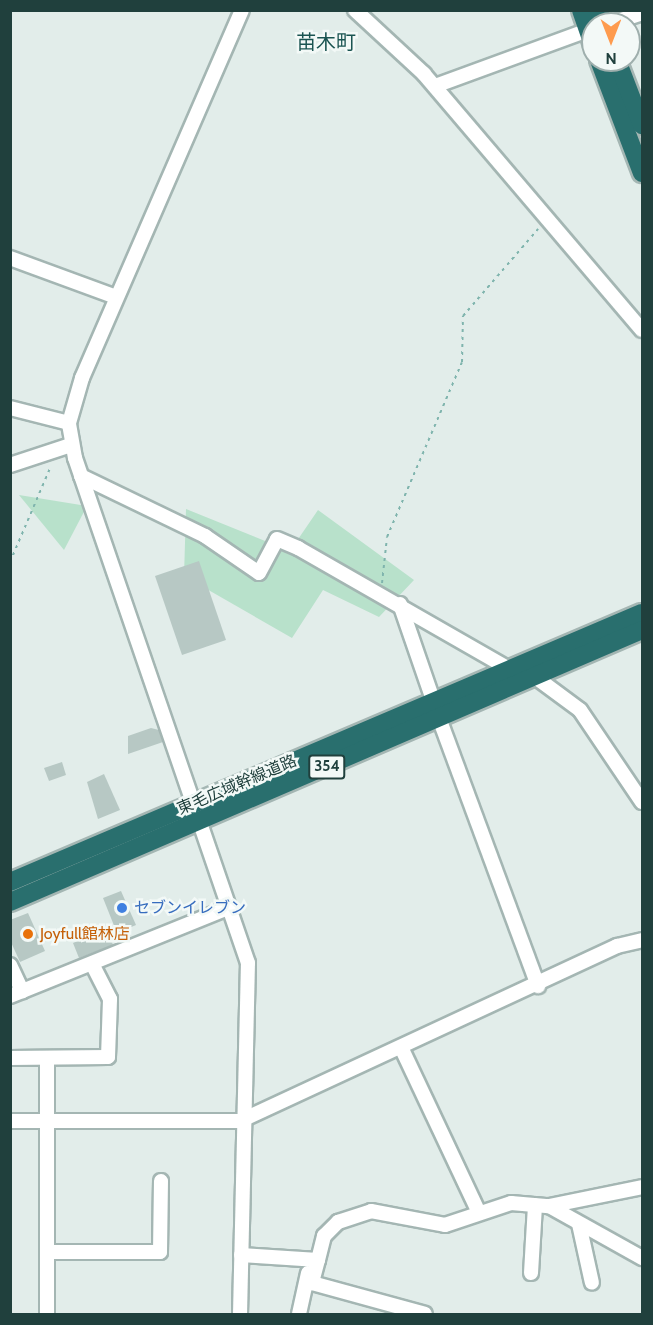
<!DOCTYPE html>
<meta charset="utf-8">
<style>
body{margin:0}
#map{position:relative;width:653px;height:1325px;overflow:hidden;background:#e2edea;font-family:Cabin,"Noto Sans JP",sans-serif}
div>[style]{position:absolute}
.green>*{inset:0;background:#b8e1cb}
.building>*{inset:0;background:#b7c8c4}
.path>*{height:2px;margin-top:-1px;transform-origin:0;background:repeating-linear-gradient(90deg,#7fb4ad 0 3px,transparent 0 7.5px)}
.roads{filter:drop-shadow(2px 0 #a4b6b3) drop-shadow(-2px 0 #a4b6b3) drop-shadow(0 2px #a4b6b3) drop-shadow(0 -2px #a4b6b3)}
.minor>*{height:14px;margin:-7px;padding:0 7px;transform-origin:7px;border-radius:7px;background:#fff}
.highway>*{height:18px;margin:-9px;padding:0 9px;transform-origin:9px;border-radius:9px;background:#296f6e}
.dots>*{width:16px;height:16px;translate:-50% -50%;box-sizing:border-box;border:3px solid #f3f9f7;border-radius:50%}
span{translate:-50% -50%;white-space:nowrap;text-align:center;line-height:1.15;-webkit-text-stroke:5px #f3f9f7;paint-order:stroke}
.shield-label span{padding:2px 4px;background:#f3f9f7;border:2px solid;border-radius:4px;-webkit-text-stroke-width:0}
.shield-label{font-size:15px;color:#20403d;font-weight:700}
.street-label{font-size:16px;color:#20403d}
.shop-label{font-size:16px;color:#366cbe}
.left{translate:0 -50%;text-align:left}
.food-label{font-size:16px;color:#c56008}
.quarter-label{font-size:20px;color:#1a5451}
.frame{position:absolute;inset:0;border:12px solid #20403d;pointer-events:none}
.north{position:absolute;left:581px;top:12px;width:60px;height:60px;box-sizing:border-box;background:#f3f9f7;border:2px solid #9fafad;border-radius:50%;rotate:180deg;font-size:16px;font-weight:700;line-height:24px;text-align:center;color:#20403d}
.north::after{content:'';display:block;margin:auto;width:21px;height:27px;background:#fe9b4e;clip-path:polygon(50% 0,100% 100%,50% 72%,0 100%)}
</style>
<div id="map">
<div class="green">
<i style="clip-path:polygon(19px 495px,87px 506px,64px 550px)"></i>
<i style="clip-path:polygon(186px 509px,290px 551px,318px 510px,414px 580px,379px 617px,323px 590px,292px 638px,184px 576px)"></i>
</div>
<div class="building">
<i style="clip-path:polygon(199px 561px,226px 640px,182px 655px,155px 576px)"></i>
<i style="clip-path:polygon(151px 728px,159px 730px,163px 742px,128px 754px,128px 736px)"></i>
<i style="clip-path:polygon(62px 762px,66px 775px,49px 781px,44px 768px)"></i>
<i style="clip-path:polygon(104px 774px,120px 810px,98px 819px,87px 782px)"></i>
<i style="clip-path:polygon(121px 891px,136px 925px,117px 933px,103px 898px)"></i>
<i style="clip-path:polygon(28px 913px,45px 951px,20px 962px,10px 940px,10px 920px)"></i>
<i style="clip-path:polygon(107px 929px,113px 945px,79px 958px,73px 943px)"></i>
</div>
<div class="path">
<i style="left:10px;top:562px;width:104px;rotate:-66.9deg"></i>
<i style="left:382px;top:583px;width:46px;rotate:-83.8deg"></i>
<i style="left:387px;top:537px;width:190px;rotate:-66.8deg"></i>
<i style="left:462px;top:362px;width:46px;rotate:-88.8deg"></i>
<i style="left:463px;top:316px;width:115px;rotate:-49.2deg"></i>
</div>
<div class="roads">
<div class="minor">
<i style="left:355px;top:10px;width:94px;rotate:42.8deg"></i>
<i style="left:424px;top:74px;width:336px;rotate:49.6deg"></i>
<i style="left:609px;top:24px;width:35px;rotate:-18deg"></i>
<i style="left:435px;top:86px;width:163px;rotate:-20.1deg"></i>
<i style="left:10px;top:258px;width:113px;rotate:20.2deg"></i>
<i style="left:10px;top:408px;width:61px;rotate:14.3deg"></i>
<i style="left:10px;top:465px;width:64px;rotate:-18.2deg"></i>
<i style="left:81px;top:476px;width:138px;rotate:25.8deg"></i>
<i style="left:205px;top:536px;width:65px;rotate:34.4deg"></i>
<i style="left:259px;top:573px;width:38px;rotate:-62deg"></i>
<i style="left:277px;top:539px;width:23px;rotate:23deg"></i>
<i style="left:298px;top:548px;width:245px;rotate:29.8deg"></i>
<i style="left:400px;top:604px;width:105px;rotate:71deg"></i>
<i style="left:534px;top:676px;width:57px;rotate:36.5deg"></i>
<i style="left:580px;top:710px;width:111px;rotate:56deg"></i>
<i style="left:439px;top:718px;width:286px;rotate:69.7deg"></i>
<i style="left:10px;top:965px;width:29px;rotate:65deg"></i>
<i style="left:10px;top:996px;width:235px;rotate:-22deg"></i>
<i style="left:401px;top:1047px;width:181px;rotate:64.8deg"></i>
<i style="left:10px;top:1058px;width:98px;rotate:-0.6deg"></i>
<i style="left:108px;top:1057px;width:58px;rotate:-88deg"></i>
<i style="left:110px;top:999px;width:38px;rotate:-117deg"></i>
<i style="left:47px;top:1058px;width:256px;rotate:90deg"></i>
<i style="left:10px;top:1121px;width:230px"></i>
<i style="left:240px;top:1121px;width:416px;rotate:-24.9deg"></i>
<i style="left:617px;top:946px;width:26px;rotate:-13deg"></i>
<i style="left:549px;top:1206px;width:107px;rotate:29.2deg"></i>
<i style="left:579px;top:1224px;width:60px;rotate:77.6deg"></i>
<i style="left:47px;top:1252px;width:113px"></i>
<i style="left:160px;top:1252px;width:71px;rotate:-89.2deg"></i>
<i style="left:241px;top:1255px;width:77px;rotate:3.7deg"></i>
<i style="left:318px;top:1260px;width:24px;rotate:105deg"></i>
<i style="left:312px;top:1283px;width:117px;rotate:15.3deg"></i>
<i style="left:318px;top:1260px;width:25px;rotate:-76deg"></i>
<i style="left:324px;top:1236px;width:20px;rotate:-45deg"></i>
<i style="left:338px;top:1222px;width:35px;rotate:-18deg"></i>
<i style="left:371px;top:1211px;width:75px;rotate:10.7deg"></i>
<i style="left:445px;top:1225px;width:70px;rotate:-18.4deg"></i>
<i style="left:511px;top:1203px;width:38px;rotate:5deg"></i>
<i style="left:549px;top:1206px;width:95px;rotate:-11.5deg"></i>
<i style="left:531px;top:1273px;width:68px;rotate:-86.6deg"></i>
<i style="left:240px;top:1314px;width:351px;rotate:-88.7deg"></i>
<i style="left:248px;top:963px;width:534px;rotate:-108.91deg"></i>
<i style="left:75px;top:458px;width:36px;rotate:-100deg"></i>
<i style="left:69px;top:423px;width:47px;rotate:-73.9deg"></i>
<i style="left:82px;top:378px;width:401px;rotate:-66.5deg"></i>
<i style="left:299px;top:1314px;width:42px;rotate:-77.6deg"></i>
</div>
<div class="highway">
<i style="left:581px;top:10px;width:36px;rotate:71deg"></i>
<i style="left:599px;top:10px;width:15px;rotate:70deg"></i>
<i style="left:599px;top:60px;width:121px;rotate:69.2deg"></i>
<i style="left:617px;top:60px;width:70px;rotate:69deg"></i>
<i style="left:10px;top:882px;width:687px;rotate:-23.06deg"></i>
<i style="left:10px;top:902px;width:688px;rotate:-23.29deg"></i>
</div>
</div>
<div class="dots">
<i style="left:122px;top:908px;background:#3f7fe0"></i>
<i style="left:28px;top:934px;background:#e8710a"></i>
</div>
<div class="shield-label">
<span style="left:327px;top:767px">354</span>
</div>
<div class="street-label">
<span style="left:237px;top:785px;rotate:-23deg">東毛広域幹線道路</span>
</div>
<div class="shop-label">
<span class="left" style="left:134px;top:908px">セブンイレブン</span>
</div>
<div class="food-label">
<span class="left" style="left:40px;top:934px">Joyfull館林店</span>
</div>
<div class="quarter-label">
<span style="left:326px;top:42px">苗木町</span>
</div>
<div class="frame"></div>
<div class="north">N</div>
</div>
